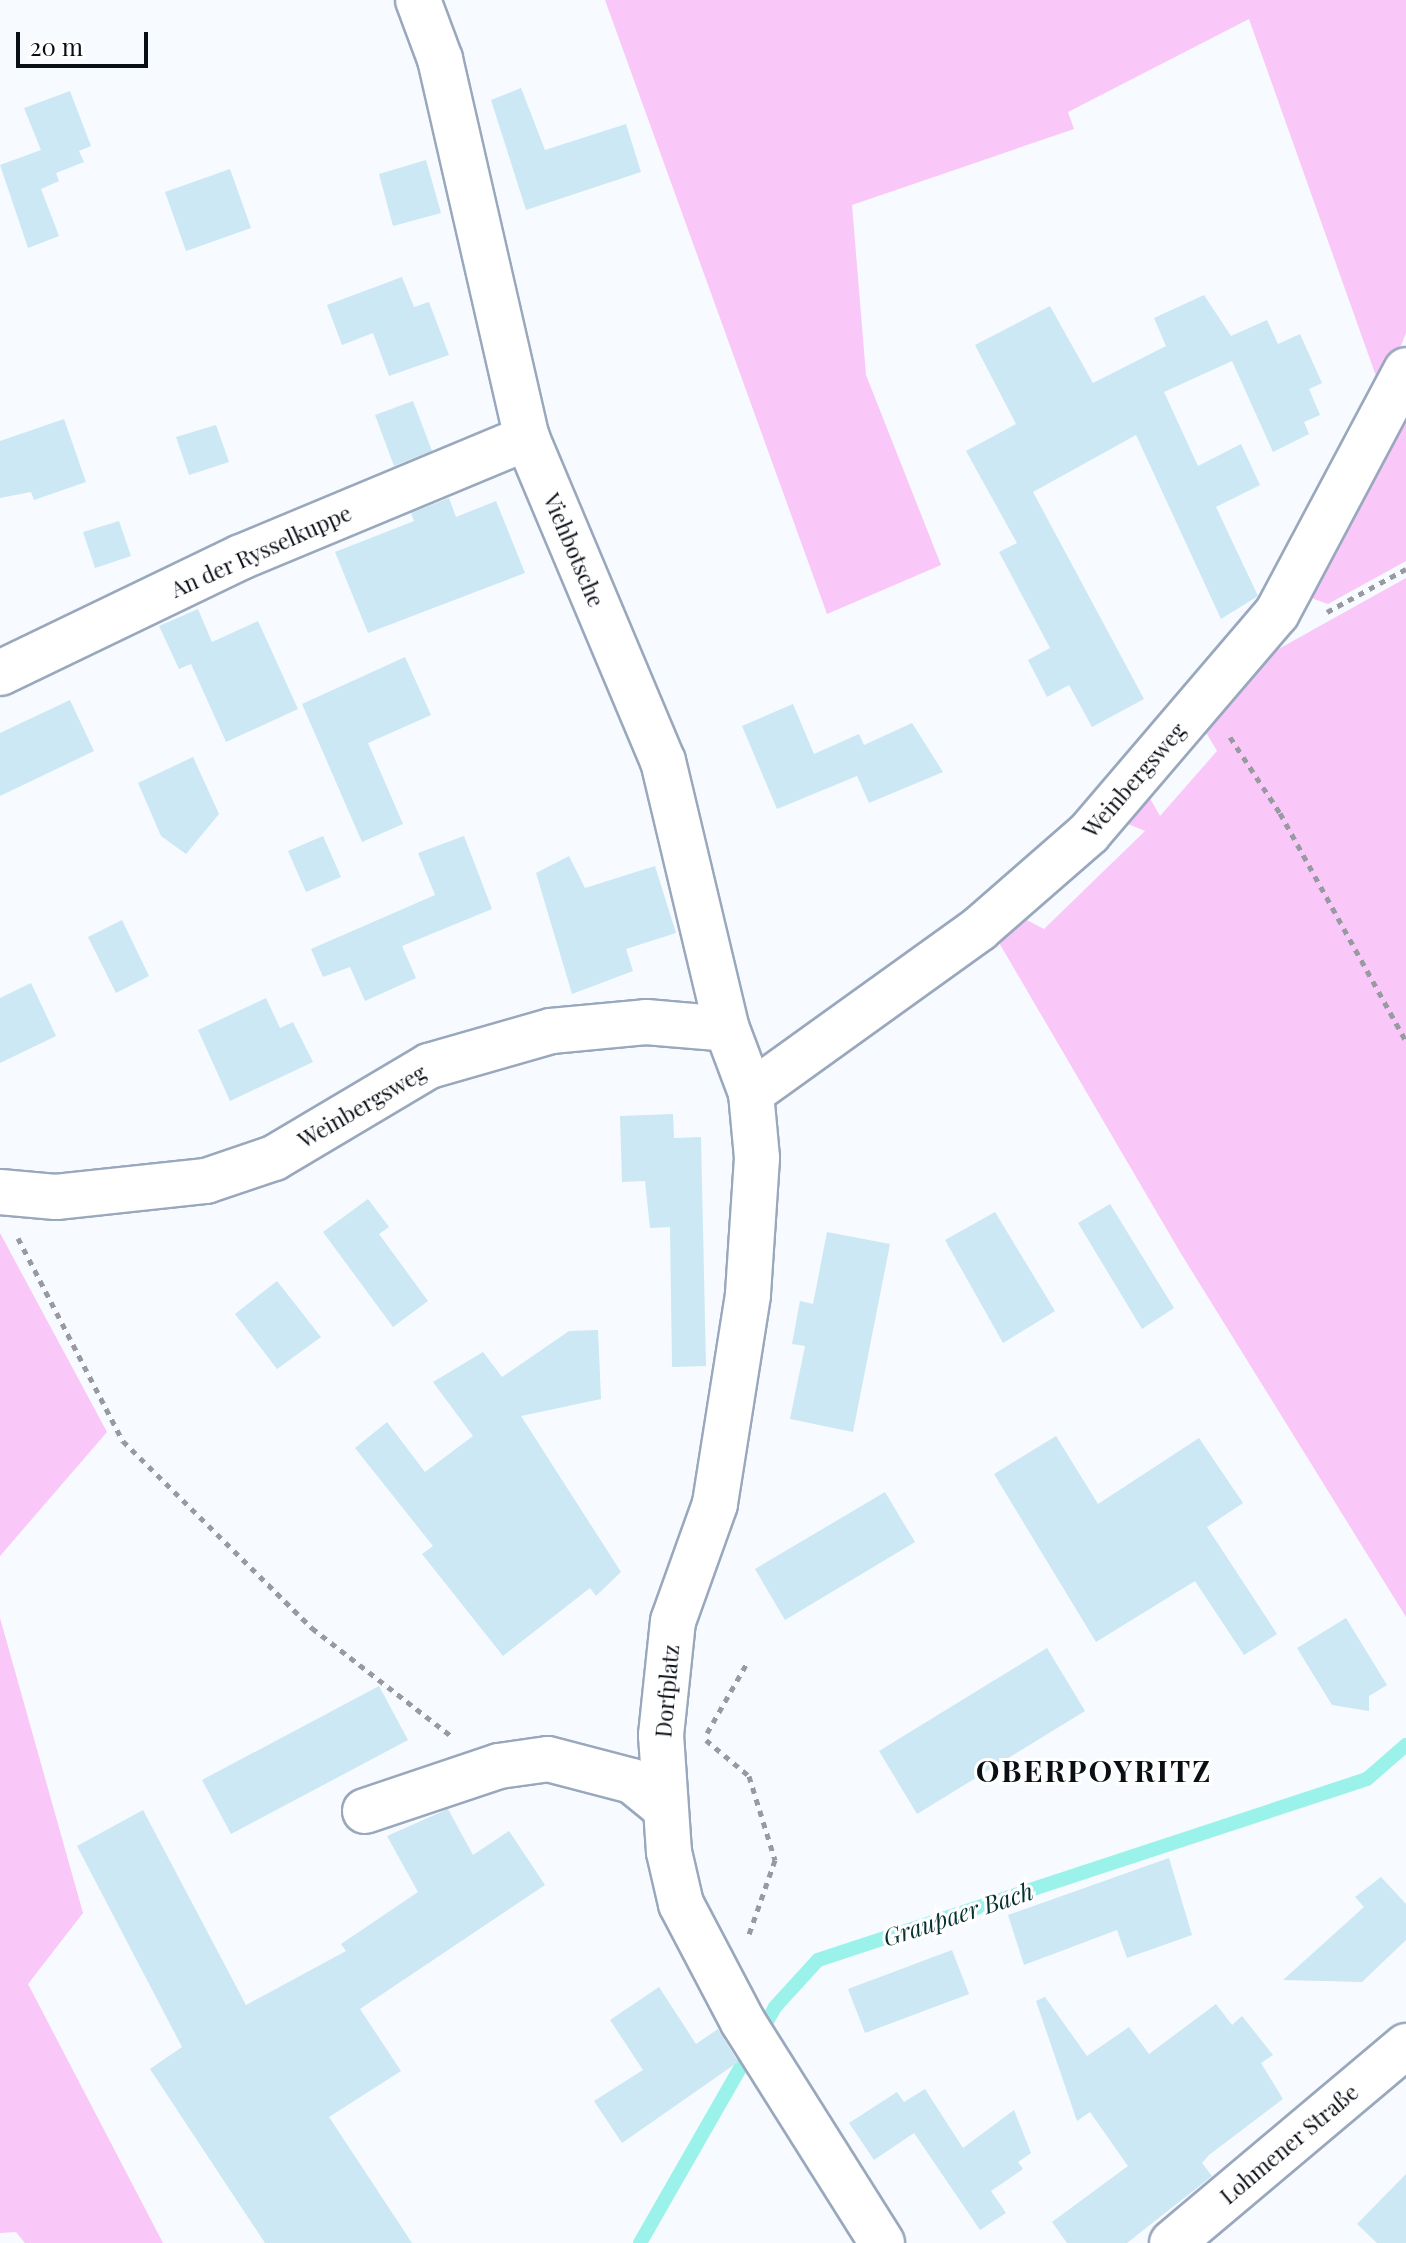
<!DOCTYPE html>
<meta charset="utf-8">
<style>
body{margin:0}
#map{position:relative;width:1406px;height:2243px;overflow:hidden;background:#f7faff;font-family:"Playfair Display",serif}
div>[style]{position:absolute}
.green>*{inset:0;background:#f9c7f8}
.stream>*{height:14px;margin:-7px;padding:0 7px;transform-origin:7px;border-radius:7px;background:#9af2eb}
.building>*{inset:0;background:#cbe8f4}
.path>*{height:5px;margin-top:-2.5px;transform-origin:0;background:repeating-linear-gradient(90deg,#979ba1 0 6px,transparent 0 12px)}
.roads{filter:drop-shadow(2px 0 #99a8bd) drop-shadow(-2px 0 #99a8bd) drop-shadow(0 2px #99a8bd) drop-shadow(0 -2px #99a8bd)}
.minor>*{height:44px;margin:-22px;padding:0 22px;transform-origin:22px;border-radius:22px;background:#fff}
.major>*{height:44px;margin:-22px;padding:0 22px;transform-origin:22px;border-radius:22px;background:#fff}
span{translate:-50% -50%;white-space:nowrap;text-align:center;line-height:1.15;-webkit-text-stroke:6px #fff;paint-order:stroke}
.street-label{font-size:22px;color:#0a0f16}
.water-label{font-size:24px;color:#05322f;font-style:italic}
.district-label{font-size:30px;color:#0a0f16;font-weight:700;letter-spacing:2px}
.scale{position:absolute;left:16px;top:32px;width:132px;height:36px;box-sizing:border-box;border:4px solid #0a0f16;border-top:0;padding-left:10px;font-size:24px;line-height:28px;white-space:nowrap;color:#0a0f16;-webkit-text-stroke:6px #fff;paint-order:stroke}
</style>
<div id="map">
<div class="green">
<i style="clip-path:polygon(605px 0,1406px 0,1406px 333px,1382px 393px,1249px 19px,1068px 112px,1074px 129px,852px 205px,866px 375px,941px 565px,827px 614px)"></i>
<i style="clip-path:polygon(1406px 393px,1406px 561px,1328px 604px,1314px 599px,1307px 589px)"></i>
<i style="clip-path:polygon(1406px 578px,1406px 1617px,1180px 1252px,998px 941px,1017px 915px,1044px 929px,1145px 831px,1116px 819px,1144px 788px,1160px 816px,1217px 751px,1201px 724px,1255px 662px)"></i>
<i style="clip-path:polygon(0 1233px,107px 1432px,0 1556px)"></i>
<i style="clip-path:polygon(0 1618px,83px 1913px,28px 1984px,163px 2243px,25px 2243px,16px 2232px,0 2233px)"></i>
</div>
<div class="stream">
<i style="left:640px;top:2243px;width:272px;rotate:-60.2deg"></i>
<i style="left:775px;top:2007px;width:64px;rotate:-47.5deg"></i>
<i style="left:818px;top:1960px;width:578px;rotate:-18.25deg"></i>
<i style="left:1367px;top:1779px;width:52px;rotate:-41.1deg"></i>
</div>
<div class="building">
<i style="clip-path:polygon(521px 88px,545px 150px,626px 124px,641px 172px,526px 210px,491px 100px)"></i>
<i style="clip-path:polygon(70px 91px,91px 146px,79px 151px,84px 162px,56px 173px,59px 181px,41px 189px,59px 236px,28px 248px,0 165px,41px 150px,24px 108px)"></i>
<i style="clip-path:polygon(426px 160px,441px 213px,393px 226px,379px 174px)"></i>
<i style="clip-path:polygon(230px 169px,251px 228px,186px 251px,165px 192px)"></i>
<i style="clip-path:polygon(402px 277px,414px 307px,429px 302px,449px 355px,389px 376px,373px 333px,342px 345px,327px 305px)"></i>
<i style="clip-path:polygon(1204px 295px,1231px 336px,1267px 320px,1278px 344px,1300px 334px,1322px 383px,1309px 389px,1320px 415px,1304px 422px,1309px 434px,1273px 452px,1232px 361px,1164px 392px,1198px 466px,1241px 444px,1260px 485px,1216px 507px,1258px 596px,1221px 619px,1136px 435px,1033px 492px,1144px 699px,1092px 727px,1069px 685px,1047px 697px,1028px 660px,1050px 648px,999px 552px,1017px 543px,966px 451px,1016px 424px,975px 345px,1050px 306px,1093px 383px,1166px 346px,1154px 318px)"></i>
<i style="clip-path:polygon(413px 401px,432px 451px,394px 466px,375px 415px)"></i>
<i style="clip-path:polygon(64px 419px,86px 482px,34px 500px,31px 492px,0 498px,0 441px)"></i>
<i style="clip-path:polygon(216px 425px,229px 462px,189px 475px,176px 437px)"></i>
<i style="clip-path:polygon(449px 498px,456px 517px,496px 501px,525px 573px,368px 633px,335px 552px,414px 521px,411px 513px)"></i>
<i style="clip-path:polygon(119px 521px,131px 556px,95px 568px,83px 532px)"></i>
<i style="clip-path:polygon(198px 609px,212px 642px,258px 621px,298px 709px,226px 742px,191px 664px,179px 669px,159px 626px)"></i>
<i style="clip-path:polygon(405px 657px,431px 715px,368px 743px,403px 824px,362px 842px,302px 704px)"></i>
<i style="clip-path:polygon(70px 700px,94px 751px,0 796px,0 733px)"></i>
<i style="clip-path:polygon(793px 704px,814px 754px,859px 734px,864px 745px,912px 723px,943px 772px,869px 803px,857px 776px,777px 809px,742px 726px)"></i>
<i style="clip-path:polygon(193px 757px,219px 814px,186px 854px,161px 836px,138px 783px)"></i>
<i style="clip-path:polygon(323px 836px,341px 877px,306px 892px,288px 851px)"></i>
<i style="clip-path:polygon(464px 836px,492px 909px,402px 946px,416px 978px,365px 1001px,350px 967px,323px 977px,311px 949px,435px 895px,418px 853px)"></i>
<i style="clip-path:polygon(569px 856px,585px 888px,655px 866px,676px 933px,626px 949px,633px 971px,572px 994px,536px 873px)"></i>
<i style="clip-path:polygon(122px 920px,149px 976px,116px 993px,88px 937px)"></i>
<i style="clip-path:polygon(31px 983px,56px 1036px,0 1063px,0 998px)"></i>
<i style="clip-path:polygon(266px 998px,280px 1028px,293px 1022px,313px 1062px,230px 1101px,198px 1030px)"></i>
<i style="clip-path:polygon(673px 1114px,674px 1138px,701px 1137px,706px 1366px,672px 1367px,670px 1227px,650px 1228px,645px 1181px,622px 1182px,620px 1116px)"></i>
<i style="clip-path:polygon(368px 1199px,389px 1227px,379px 1234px,428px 1301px,393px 1327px,323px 1232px)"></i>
<i style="clip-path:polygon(1110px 1204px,1174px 1308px,1142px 1329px,1078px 1223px)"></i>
<i style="clip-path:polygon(995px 1212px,1055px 1311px,1003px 1343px,945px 1240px)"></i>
<i style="clip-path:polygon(827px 1232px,890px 1244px,853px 1432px,790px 1419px,805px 1346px,792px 1344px,800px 1301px,813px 1304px)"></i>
<i style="clip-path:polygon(277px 1281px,321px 1337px,277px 1369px,235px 1314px)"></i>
<i style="clip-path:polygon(598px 1330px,601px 1399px,521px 1416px,621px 1572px,596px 1596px,590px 1588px,503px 1656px,422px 1554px,433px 1546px,355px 1448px,387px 1422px,425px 1472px,473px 1436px,433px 1382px,483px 1352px,502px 1377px,569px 1331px)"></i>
<i style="clip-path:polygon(1056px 1436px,1098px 1504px,1199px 1438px,1243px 1503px,1207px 1527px,1277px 1634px,1244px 1655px,1195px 1581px,1096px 1642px,994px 1474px)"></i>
<i style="clip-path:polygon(885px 1492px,915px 1542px,785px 1620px,755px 1569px)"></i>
<i style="clip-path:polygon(1346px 1618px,1387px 1685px,1369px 1696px,1369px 1711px,1332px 1705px,1297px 1648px)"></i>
<i style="clip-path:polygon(1047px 1648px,1085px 1711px,917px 1814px,879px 1751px)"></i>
<i style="clip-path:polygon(379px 1686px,408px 1740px,231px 1834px,202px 1780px)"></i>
<i style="clip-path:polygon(448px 1809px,473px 1855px,509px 1831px,545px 1885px,360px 2009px,401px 2071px,329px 2117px,412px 2243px,265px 2243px,150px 2069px,182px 2047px,77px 1846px,143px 1810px,246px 2005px,346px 1951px,341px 1944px,418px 1892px,387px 1836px)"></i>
<i style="clip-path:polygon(1169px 1858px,1192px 1935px,1127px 1958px,1117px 1930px,1024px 1965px,1008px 1915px)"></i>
<i style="clip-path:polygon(1381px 1877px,1406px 1904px,1406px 1940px,1362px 1982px,1283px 1980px,1364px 1907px,1355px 1897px)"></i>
<i style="clip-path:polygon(952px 1950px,969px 1994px,865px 2033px,848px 1989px)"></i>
<i style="clip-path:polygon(659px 1987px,696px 2044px,718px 2029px,738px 2062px,622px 2143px,594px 2101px,643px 2070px,610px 2020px)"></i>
<i style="clip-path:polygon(1045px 1997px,1087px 2056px,1129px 2027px,1149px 2054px,1216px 2004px,1232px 2025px,1242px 2016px,1273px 2055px,1261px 2063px,1283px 2099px,1209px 2155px,1202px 2163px,1212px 2176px,1127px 2243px,1067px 2243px,1052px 2222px,1128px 2166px,1090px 2112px,1077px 2121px,1036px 2001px)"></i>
<i style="clip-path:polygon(925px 2089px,963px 2148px,1014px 2110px,1031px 2153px,1018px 2162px,1023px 2169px,991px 2191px,1006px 2213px,980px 2230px,914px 2133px,874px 2160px,849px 2123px,897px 2092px,904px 2102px)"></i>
<i style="clip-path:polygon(1406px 2174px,1406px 2243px,1377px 2243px,1357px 2224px)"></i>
</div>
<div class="path">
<i style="left:1327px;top:612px;width:90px;rotate:-28.6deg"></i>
<i style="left:1230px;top:737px;width:91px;rotate:56.7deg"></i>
<i style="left:1280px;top:813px;width:260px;rotate:61.1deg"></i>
<i style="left:18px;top:1238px;width:229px;rotate:62.7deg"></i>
<i style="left:123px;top:1441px;width:266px;rotate:44.7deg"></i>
<i style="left:312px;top:1628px;width:175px;rotate:37.8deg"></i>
<i style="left:707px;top:1733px;width:83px;rotate:-60.3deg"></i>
<i style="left:706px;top:1740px;width:56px;rotate:39.9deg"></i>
<i style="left:749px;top:1776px;width:88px;rotate:72.8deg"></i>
<i style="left:775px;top:1860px;width:82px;rotate:109.3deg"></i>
</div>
<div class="roads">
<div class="minor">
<i style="left:418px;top:0;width:63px;rotate:69.6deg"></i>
<i style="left:440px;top:59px;width:389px;rotate:77.1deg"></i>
<i style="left:527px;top:438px;width:350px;rotate:67.2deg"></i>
<i style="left:663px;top:761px;width:276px;rotate:76.6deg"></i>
<i style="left:727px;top:1029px;width:68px;rotate:69.4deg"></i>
<i style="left:751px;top:1093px;width:65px;rotate:84.7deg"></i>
<i style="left:757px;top:1158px;width:137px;rotate:93.8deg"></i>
<i style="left:748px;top:1295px;width:212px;rotate:99deg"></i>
<i style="left:715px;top:1504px;width:124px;rotate:109.7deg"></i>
<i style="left:673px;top:1621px;width:115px;rotate:96deg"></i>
<i style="left:661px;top:1735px;width:117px;rotate:86.1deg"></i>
<i style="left:669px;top:1852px;width:53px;rotate:77deg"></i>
<i style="left:681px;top:1904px;width:133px;rotate:62.3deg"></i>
<i style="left:743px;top:2022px;width:261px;rotate:57.8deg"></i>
<i style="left:0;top:673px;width:267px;rotate:-25.7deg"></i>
<i style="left:241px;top:557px;width:310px;rotate:-22.6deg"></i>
<i style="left:751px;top:1093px;width:281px;rotate:-35.7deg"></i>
<i style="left:979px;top:929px;width:146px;rotate:-41.1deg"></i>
<i style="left:1089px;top:833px;width:289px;rotate:-49.5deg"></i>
<i style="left:1277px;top:613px;width:275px;rotate:-62deg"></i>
<i style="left:0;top:1192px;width:56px;rotate:5.1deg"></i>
<i style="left:56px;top:1197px;width:151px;rotate:-6.1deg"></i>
<i style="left:206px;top:1181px;width:72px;rotate:-18.7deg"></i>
<i style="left:274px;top:1158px;width:180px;rotate:-30.7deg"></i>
<i style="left:429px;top:1066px;width:127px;rotate:-16deg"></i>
<i style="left:551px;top:1031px;width:95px;rotate:-5.4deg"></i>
<i style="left:646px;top:1022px;width:81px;rotate:4.9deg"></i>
<i style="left:365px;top:1811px;width:141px;rotate:-18.6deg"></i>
<i style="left:499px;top:1766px;width:49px;rotate:-8.1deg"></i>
<i style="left:548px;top:1759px;width:87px;rotate:14.7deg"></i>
<i style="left:632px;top:1781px;width:40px;rotate:39deg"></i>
</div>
<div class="major">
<i style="left:1172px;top:2243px;width:306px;rotate:-40.1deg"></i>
</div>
</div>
<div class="street-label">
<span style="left:574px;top:550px;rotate:67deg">Viehbotsche</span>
<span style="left:261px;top:551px;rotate:-24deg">An der Rysselkuppe</span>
<span style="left:1134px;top:780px;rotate:-49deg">Weinbergsweg</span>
<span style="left:362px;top:1106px;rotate:-30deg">Weinbergsweg</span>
<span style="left:667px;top:1691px;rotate:-85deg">Dorfplatz</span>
<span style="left:1289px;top:2144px;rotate:-40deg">Lohmener Straße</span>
</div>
<div class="water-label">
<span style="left:958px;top:1914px;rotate:-18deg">Graupaer Bach</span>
</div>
<div class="district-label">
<span style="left:1094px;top:1770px">OBERPOYRITZ</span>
</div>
<div class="scale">20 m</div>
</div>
